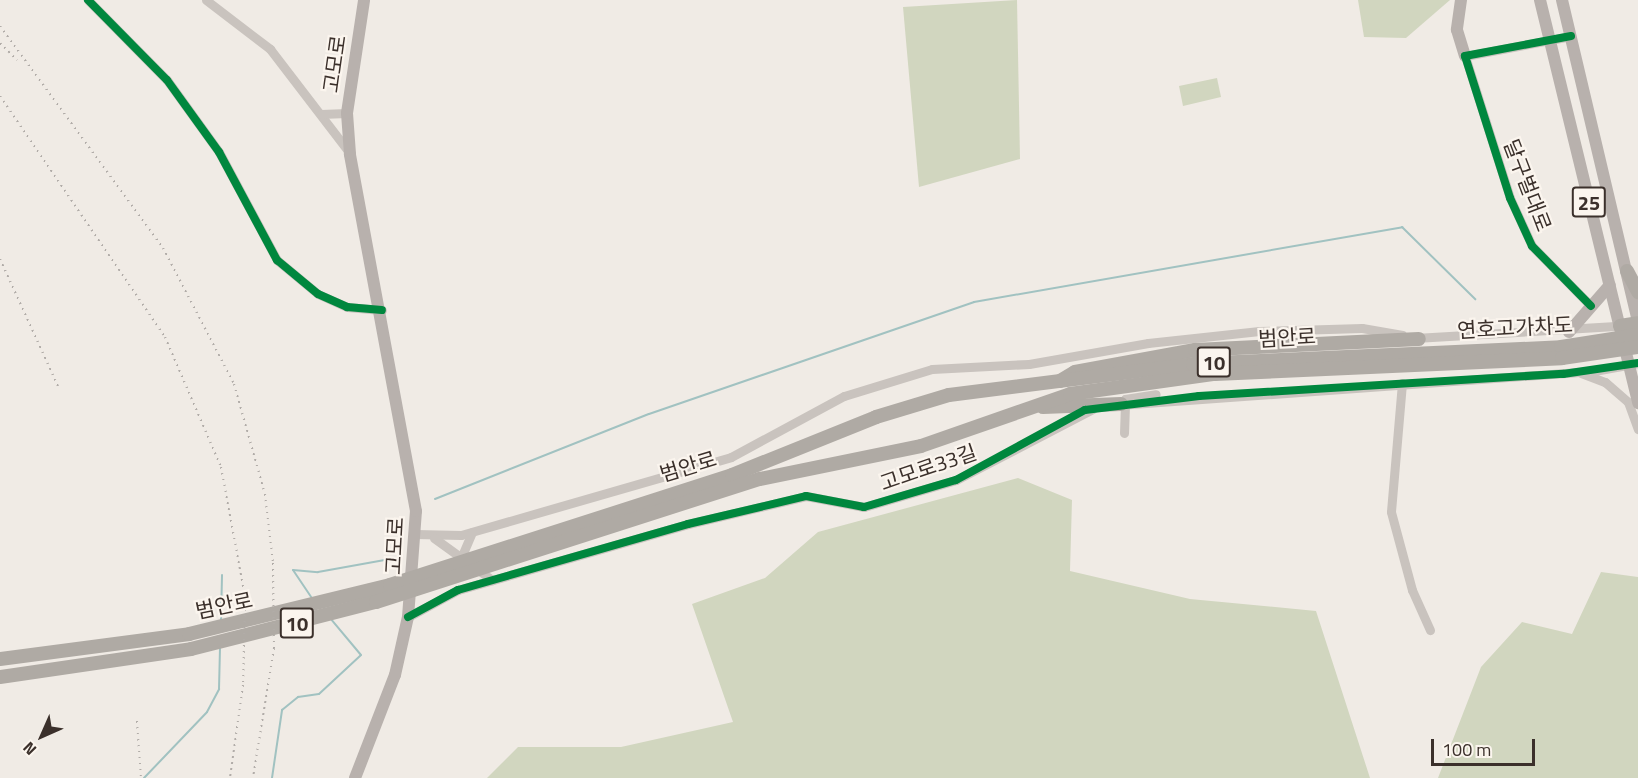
<!DOCTYPE html>
<meta charset="utf-8">
<style>
body{margin:0}
#map{position:relative;width:1638px;height:778px;overflow:hidden;background:#f0ebe5;font-family:"Titillium Web","Noto Sans KR",sans-serif}
div>[style]{position:absolute}
.green>*{inset:0;background:#d1d6bf}
.stream>*{height:2px;margin:-1px;padding:0 1px;transform-origin:1px;border-radius:1px;background:#a1c2c1}
.minor>*{height:9px;margin:-4.5px;padding:0 4.5px;transform-origin:4.5px;border-radius:4.5px;background:#c9c3be}
.major>*{height:12px;margin:-6px;padding:0 6px;transform-origin:6px;border-radius:6px;background:#b8b1ad}
.highway>*{height:14px;margin:-7px;padding:0 7px;transform-origin:7px;border-radius:7px;background:#afaaa4}
.rail>*{height:2px;margin-top:-1px;transform-origin:0;background:repeating-linear-gradient(90deg,#b1aca8 0 1.5px,transparent 0 6px)}
.cycleway>*{height:8px;margin:-4px;padding:0 4px;transform-origin:4px;border-radius:4px;background:#00873e}
span{translate:-50% -50%;white-space:nowrap;text-align:center;line-height:1.15;-webkit-text-stroke:4.5px #fbf5ee;paint-order:stroke}
.shield-label span{padding:2px 4px;background:#fbf5ee;border:2px solid;border-radius:4px;-webkit-text-stroke-width:0}
.shield-label{font-size:20px;color:#3b302b;font-weight:700}
.street-label{font-size:21px;color:#3b302b}
.north{position:absolute;left:12px;top:706px;width:60px;height:60px;-webkit-text-stroke:4px #fbf5ee;paint-order:stroke;rotate:225deg;font-size:16px;font-weight:700;line-height:24px;text-align:center;color:#3b302b}
.north::after{content:'';display:block;margin:auto;width:21px;height:27px;background:#3b302b;clip-path:polygon(50% 0,100% 100%,50% 72%,0 100%)}
.scale{position:absolute;left:1431px;top:739px;width:104px;height:27px;box-sizing:border-box;border:3px solid #3b302b;border-top:0;padding-left:8px;font-size:18px;line-height:21px;white-space:nowrap;color:#3b302b;-webkit-text-stroke:4px #fbf5ee;paint-order:stroke}
</style>
<div id="map">
<div class="green">
<i style="clip-path:polygon(1017px 0,1020px 159px,919px 187px,903px 7px)"></i>
<i style="clip-path:polygon(1358px 0,1450px 0,1406px 38px,1364px 37px)"></i>
<i style="clip-path:polygon(1217px 78px,1221px 97px,1183px 106px,1179px 86px)"></i>
<i style="clip-path:polygon(1018px 478px,1072px 500px,1070px 571px,1190px 599px,1316px 611px,1370px 778px,487px 778px,518px 747px,621px 747px,733px 722px,692px 604px,765px 578px,818px 532px)"></i>
<i style="clip-path:polygon(1601px 572px,1638px 577px,1638px 778px,1438px 778px,1481px 667px,1522px 622px,1572px 634px)"></i>
</div>
<div class="stream">
<i style="left:435px;top:499px;width:230px;rotate:-21.7deg"></i>
<i style="left:649px;top:414px;width:344px;rotate:-19deg"></i>
<i style="left:974px;top:302px;width:435px;rotate:-9.9deg"></i>
<i style="left:1402px;top:227px;width:103px;rotate:44.6deg"></i>
<i style="left:293px;top:570px;width:34px;rotate:56deg"></i>
<i style="left:293px;top:570px;width:25px;rotate:5deg"></i>
<i style="left:318px;top:572px;width:79px;rotate:-10.2deg"></i>
<i style="left:221px;top:620px;width:45px;rotate:-88.7deg"></i>
<i style="left:144px;top:778px;width:91px;rotate:-46.3deg"></i>
<i style="left:207px;top:712px;width:26px;rotate:-62deg"></i>
<i style="left:219px;top:689px;width:42px;rotate:-88.6deg"></i>
<i style="left:272px;top:778px;width:69px;rotate:-81.6deg"></i>
<i style="left:282px;top:710px;width:21px;rotate:-39deg"></i>
<i style="left:298px;top:697px;width:21px;rotate:-8deg"></i>
<i style="left:319px;top:694px;width:57px;rotate:-42.9deg"></i>
<i style="left:361px;top:655px;width:48px;rotate:-130deg"></i>
</div>
<div class="minor">
<i style="left:88px;top:0;width:112px;rotate:45.4deg"></i>
<i style="left:167px;top:80px;width:89px;rotate:54.2deg"></i>
<i style="left:219px;top:152px;width:123px;rotate:61.8deg"></i>
<i style="left:277px;top:260px;width:53px;rotate:39.7deg"></i>
<i style="left:318px;top:294px;width:32px;rotate:24deg"></i>
<i style="left:347px;top:307px;width:35px;rotate:5deg"></i>
<i style="left:206px;top:0;width:81px;rotate:37.4deg"></i>
<i style="left:270px;top:49px;width:130px;rotate:52.5deg"></i>
<i style="left:1571px;top:36px;width:108px;rotate:169.3deg"></i>
<i style="left:1465px;top:56px;width:149px;rotate:72.4deg"></i>
<i style="left:1510px;top:198px;width:53px;rotate:65.4deg"></i>
<i style="left:1532px;top:246px;width:84px;rotate:45.5deg"></i>
<i style="left:321px;top:114px;width:26px;rotate:-2deg"></i>
<i style="left:1415px;top:338px;width:205px;rotate:-3.4deg"></i>
<i style="left:1581px;top:373px;width:26px;rotate:21deg"></i>
<i style="left:1605px;top:382px;width:30px;rotate:41deg"></i>
<i style="left:1628px;top:402px;width:29px;rotate:70deg"></i>
<i style="left:1402px;top:383px;width:129px;rotate:94.9deg"></i>
<i style="left:1391px;top:512px;width:81px;rotate:74.9deg"></i>
<i style="left:1412px;top:590px;width:44px;rotate:65.8deg"></i>
<i style="left:1118px;top:405px;width:477px;rotate:-4.1deg"></i>
<i style="left:1594px;top:371px;width:45px;rotate:-10.3deg"></i>
<i style="left:1124px;top:433px;width:34px;rotate:-88deg"></i>
<i style="left:1125px;top:399px;width:31px;rotate:-9deg"></i>
<i style="left:415px;top:534px;width:46px;rotate:1.2deg"></i>
<i style="left:461px;top:535px;width:281px;rotate:-16.1deg"></i>
<i style="left:731px;top:457px;width:128px;rotate:-28.4deg"></i>
<i style="left:844px;top:396px;width:92px;rotate:-17.1deg"></i>
<i style="left:932px;top:369px;width:97px;rotate:-3deg"></i>
<i style="left:1029px;top:364px;width:121px;rotate:-10deg"></i>
<i style="left:1148px;top:343px;width:112px;rotate:-6.2deg"></i>
<i style="left:1259px;top:331px;width:103px;rotate:-1.7deg"></i>
<i style="left:1362px;top:328px;width:41px;rotate:9.9deg"></i>
<i style="left:434px;top:538px;width:72px;rotate:35.9deg"></i>
<i style="left:461px;top:558px;width:28px;rotate:-67deg"></i>
<i style="left:408px;top:617px;width:57px;rotate:-28.4deg"></i>
<i style="left:458px;top:590px;width:239px;rotate:-16deg"></i>
<i style="left:688px;top:524px;width:121px;rotate:-13.3deg"></i>
<i style="left:806px;top:496px;width:59px;rotate:10.7deg"></i>
<i style="left:864px;top:507px;width:96px;rotate:-16.4deg"></i>
<i style="left:956px;top:480px;width:154px;rotate:-27.4deg"></i>
</div>
<div class="major">
<i style="left:1461px;top:0;width:30px;rotate:98deg"></i>
<i style="left:1457px;top:30px;width:27px;rotate:73deg"></i>
<i style="left:1540px;top:0;width:415px;rotate:76.3deg"></i>
<i style="left:1562px;top:0;width:330px;rotate:76.7deg"></i>
<i style="left:1569px;top:332px;width:62px;rotate:-48.9deg"></i>
<i style="left:355px;top:778px;width:110px;rotate:-68.8deg"></i>
<i style="left:395px;top:675px;width:59px;rotate:-77.4deg"></i>
<i style="left:408px;top:617px;width:106px;rotate:-85.7deg"></i>
<i style="left:416px;top:511px;width:363px;rotate:-100.5deg"></i>
<i style="left:350px;top:154px;width:41px;rotate:-94.2deg"></i>
<i style="left:347px;top:113px;width:114px;rotate:-81.4deg"></i>
</div>
<div class="highway">
<i style="left:1627px;top:271px;width:24px;rotate:62deg"></i>
<i style="left:1620px;top:326px;width:18px;rotate:-9deg"></i>
<i style="left:1060px;top:381px;width:17px;rotate:-31deg"></i>
<i style="left:1075px;top:372px;width:122px;rotate:-10.4deg"></i>
<i style="left:1195px;top:350px;width:224px;rotate:-2.8deg"></i>
<i style="left:1043px;top:407px;width:78px;rotate:-2.2deg"></i>
<i style="left:0;top:659px;width:191px;rotate:-7.5deg"></i>
<i style="left:189px;top:634px;width:207px;rotate:-13.7deg"></i>
<i style="left:390px;top:585px;width:359px;rotate:-17.8deg"></i>
<i style="left:732px;top:475px;width:155px;rotate:-21.9deg"></i>
<i style="left:876px;top:417px;width:76px;rotate:-16.8deg"></i>
<i style="left:949px;top:395px;width:246px;rotate:-7.2deg"></i>
<i style="left:1193px;top:364px;width:368px;rotate:-2.6deg"></i>
<i style="left:1561px;top:347px;width:78px;rotate:-8.9deg"></i>
<i style="left:0;top:677px;width:193px;rotate:-8.3deg"></i>
<i style="left:191px;top:649px;width:191px;rotate:-14.3deg"></i>
<i style="left:376px;top:602px;width:403px;rotate:-17.8deg"></i>
<i style="left:760px;top:479px;width:164px;rotate:-11.6deg"></i>
<i style="left:921px;top:446px;width:158px;rotate:-19.2deg"></i>
<i style="left:1070px;top:394px;width:146px;rotate:-7.9deg"></i>
<i style="left:1215px;top:374px;width:347px;rotate:-2.6deg"></i>
<i style="left:1562px;top:358px;width:77px;rotate:-8.2deg"></i>
</div>
<div class="rail">
<i style="left:0;top:26px;width:275px;rotate:53.7deg"></i>
<i style="left:163px;top:248px;width:153px;rotate:62.4deg"></i>
<i style="left:234px;top:384px;width:114px;rotate:74.3deg"></i>
<i style="left:265px;top:494px;width:69px;rotate:83.4deg"></i>
<i style="left:273px;top:563px;width:85px;rotate:89.3deg"></i>
<i style="left:274px;top:648px;width:132px;rotate:99.2deg"></i>
<i style="left:0;top:43px;width:24px;rotate:45deg"></i>
<i style="left:0;top:96px;width:292px;rotate:55.6deg"></i>
<i style="left:165px;top:337px;width:142px;rotate:66.7deg"></i>
<i style="left:221px;top:467px;width:132px;rotate:79.5deg"></i>
<i style="left:245px;top:597px;width:88px;rotate:91.3deg"></i>
<i style="left:243px;top:685px;width:94px;rotate:98deg"></i>
<i style="left:0;top:259px;width:140px;rotate:65.5deg"></i>
<i style="left:137px;top:721px;width:57px;rotate:86deg"></i>
</div>
<div class="cycleway">
<i style="left:88px;top:0;width:112px;rotate:45.4deg"></i>
<i style="left:167px;top:80px;width:89px;rotate:54.2deg"></i>
<i style="left:219px;top:152px;width:123px;rotate:61.8deg"></i>
<i style="left:277px;top:260px;width:53px;rotate:39.7deg"></i>
<i style="left:318px;top:294px;width:32px;rotate:24deg"></i>
<i style="left:347px;top:307px;width:35px;rotate:5deg"></i>
<i style="left:1571px;top:36px;width:108px;rotate:169.3deg"></i>
<i style="left:1465px;top:56px;width:149px;rotate:72.4deg"></i>
<i style="left:1510px;top:198px;width:53px;rotate:65.4deg"></i>
<i style="left:1532px;top:246px;width:84px;rotate:45.5deg"></i>
<i style="left:408px;top:617px;width:57px;rotate:-28.4deg"></i>
<i style="left:458px;top:590px;width:239px;rotate:-16deg"></i>
<i style="left:688px;top:524px;width:121px;rotate:-13.3deg"></i>
<i style="left:806px;top:496px;width:59px;rotate:10.7deg"></i>
<i style="left:864px;top:507px;width:96px;rotate:-16.4deg"></i>
<i style="left:956px;top:480px;width:147px;rotate:-28.5deg"></i>
<i style="left:1085px;top:410px;width:115px;rotate:-7deg"></i>
<i style="left:1199px;top:396px;width:365px;rotate:-3.5deg"></i>
<i style="left:1563px;top:374px;width:76px;rotate:-8.3deg"></i>
</div>
<div class="shield-label">
<span style="left:1589px;top:202px">25</span>
<span style="left:1214px;top:362px">10</span>
<span style="left:297px;top:623px">10</span>
</div>
<div class="street-label">
<span style="left:334px;top:64px;rotate:-82deg">고모로</span>
<span style="left:1528px;top:185px;rotate:69deg">달구벌대로</span>
<span style="left:1515px;top:327px;rotate:-3deg">연호고가차도</span>
<span style="left:1287px;top:337px;rotate:-3deg">범안로</span>
<span style="left:688px;top:466px;rotate:-17deg">범안로</span>
<span style="left:928px;top:467px;rotate:-19deg">고모로33길</span>
<span style="left:394px;top:546px;rotate:-87deg">고모로</span>
<span style="left:224px;top:605px;rotate:-12deg">범안로</span>
</div>
<div class="north">N</div>
<div class="scale">100 m</div>
</div>
